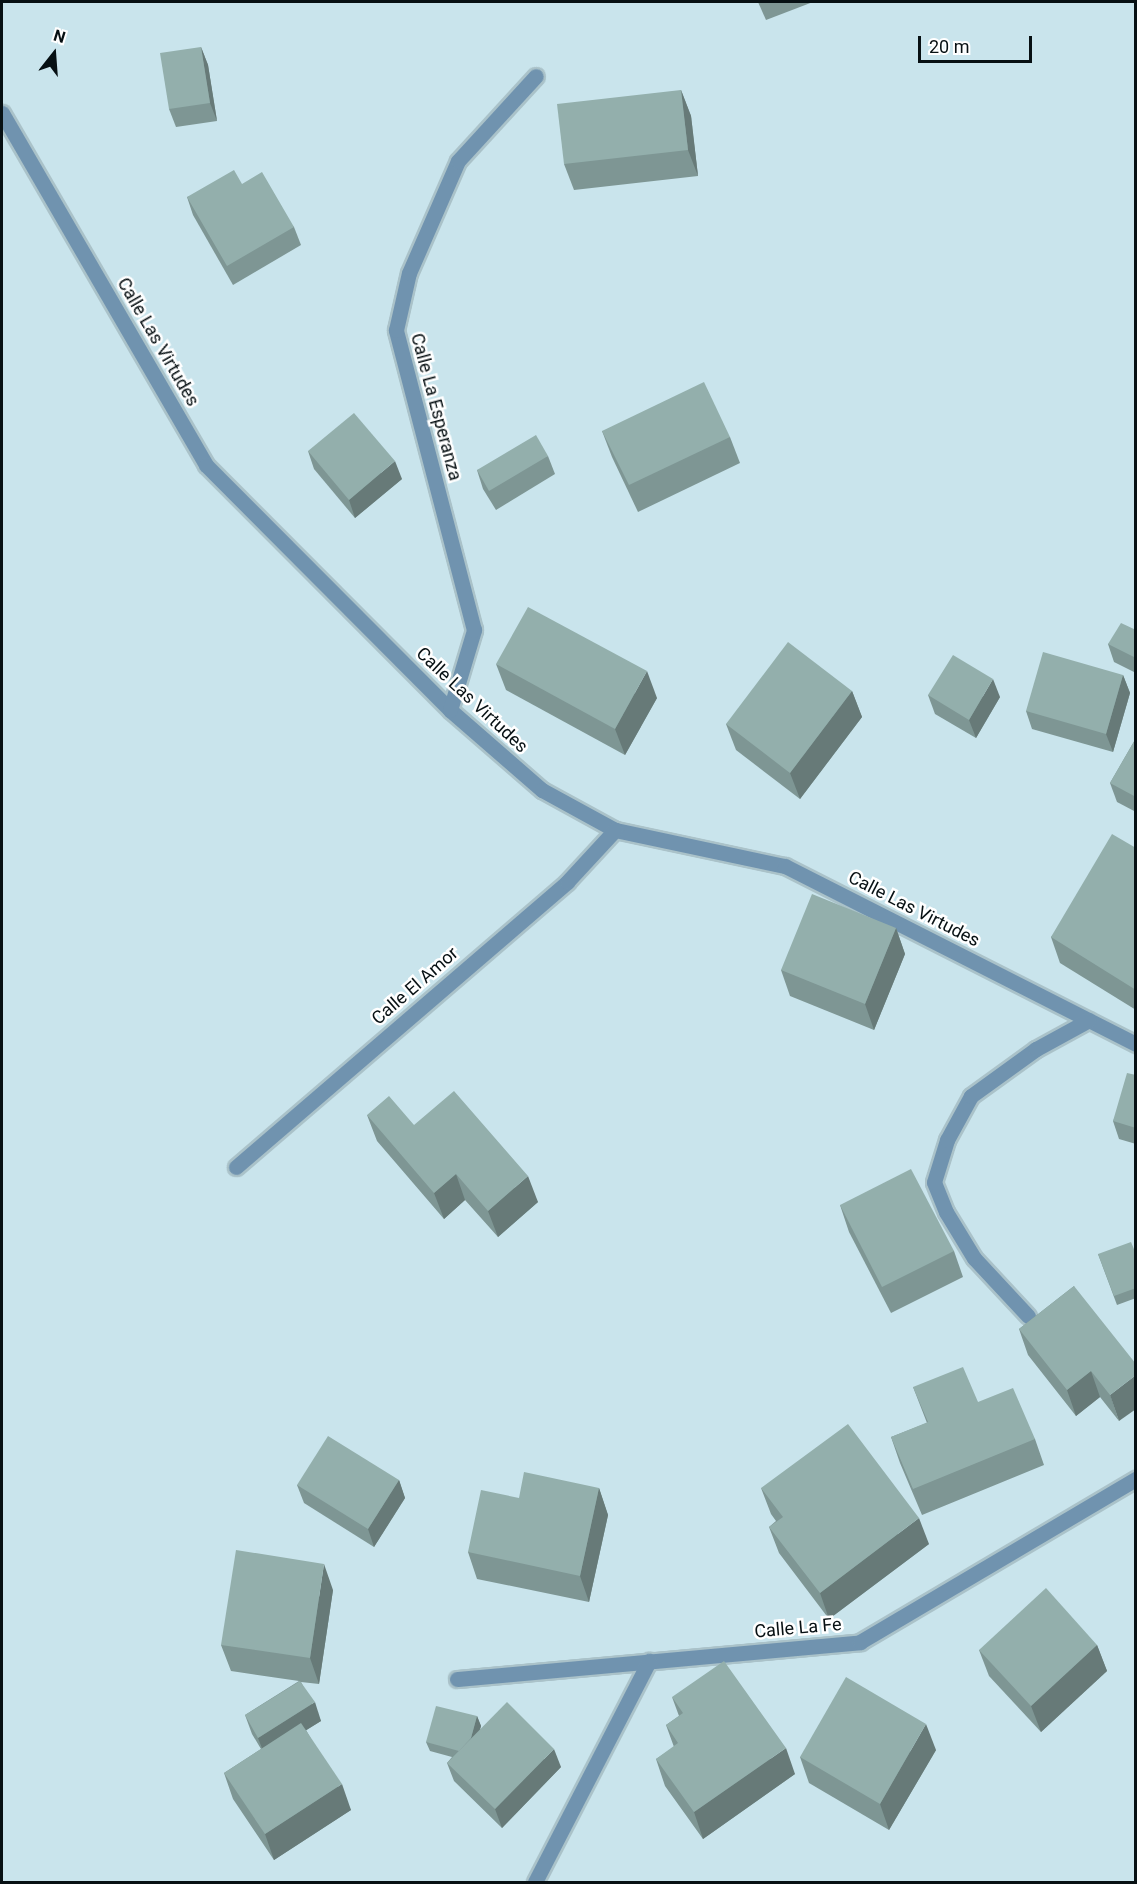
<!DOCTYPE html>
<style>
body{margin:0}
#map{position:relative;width:1137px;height:1884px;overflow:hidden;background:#c9e4ec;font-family:Roboto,sans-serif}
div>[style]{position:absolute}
.roads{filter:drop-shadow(2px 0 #aac2c9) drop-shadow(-2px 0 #aac2c9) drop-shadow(0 2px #aac2c9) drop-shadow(0 -2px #aac2c9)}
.street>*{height:15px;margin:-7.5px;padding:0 7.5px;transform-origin:7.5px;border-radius:7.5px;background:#7093af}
.wall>*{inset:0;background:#7e9694}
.shaded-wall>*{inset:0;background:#677a78}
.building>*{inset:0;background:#93afac}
span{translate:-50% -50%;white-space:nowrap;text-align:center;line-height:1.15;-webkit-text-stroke:5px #fff;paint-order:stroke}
.street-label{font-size:18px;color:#071013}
.frame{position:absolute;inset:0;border:3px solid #071013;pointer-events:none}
.north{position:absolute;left:24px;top:24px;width:60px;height:60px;-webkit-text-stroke:4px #fff;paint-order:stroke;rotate:17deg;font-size:16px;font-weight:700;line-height:24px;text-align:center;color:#071013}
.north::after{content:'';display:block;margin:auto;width:21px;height:27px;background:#071013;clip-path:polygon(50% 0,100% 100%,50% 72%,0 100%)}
.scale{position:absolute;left:918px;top:36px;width:114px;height:27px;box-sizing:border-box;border:3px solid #071013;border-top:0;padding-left:8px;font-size:18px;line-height:21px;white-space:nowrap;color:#071013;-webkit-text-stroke:4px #fff;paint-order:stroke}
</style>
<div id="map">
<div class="roads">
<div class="street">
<i style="left:2px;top:113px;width:407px;rotate:59.9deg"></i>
<i style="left:206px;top:465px;width:346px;rotate:45.1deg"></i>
<i style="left:450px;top:710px;width:122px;rotate:41deg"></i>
<i style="left:542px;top:790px;width:83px;rotate:28.7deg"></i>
<i style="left:615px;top:830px;width:174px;rotate:12deg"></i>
<i style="left:785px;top:866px;width:394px;rotate:26.9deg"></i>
<i style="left:450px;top:710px;width:84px;rotate:-73.3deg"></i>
<i style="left:474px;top:630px;width:310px;rotate:-104.6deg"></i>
<i style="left:396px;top:330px;width:58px;rotate:-77.2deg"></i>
<i style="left:409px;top:273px;width:122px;rotate:-66.4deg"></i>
<i style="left:458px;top:161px;width:115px;rotate:-47.5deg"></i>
<i style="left:236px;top:1167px;width:437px;rotate:-40.7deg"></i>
<i style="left:567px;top:882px;width:71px;rotate:-47.3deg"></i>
<i style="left:1028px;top:1316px;width:79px;rotate:-133deg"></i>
<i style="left:974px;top:1258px;width:54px;rotate:-121.3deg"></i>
<i style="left:946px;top:1212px;width:32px;rotate:-112deg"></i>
<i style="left:934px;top:1182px;width:44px;rotate:-72.8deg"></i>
<i style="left:947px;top:1140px;width:50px;rotate:-61.4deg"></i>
<i style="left:971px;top:1096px;width:80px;rotate:-35.9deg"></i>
<i style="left:1036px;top:1049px;width:60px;rotate:-28.7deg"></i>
<i style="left:457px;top:1679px;width:405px;rotate:-5.2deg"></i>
<i style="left:860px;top:1642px;width:321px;rotate:-30.6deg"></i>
<i style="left:535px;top:1882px;width:249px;rotate:-62.7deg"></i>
</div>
</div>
<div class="wall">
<i style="clip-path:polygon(758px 2px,813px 2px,766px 20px)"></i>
<i style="clip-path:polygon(201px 47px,208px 65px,217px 121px,176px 127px,169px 109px)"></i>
<i style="clip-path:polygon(681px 90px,691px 116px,698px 176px,574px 190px,564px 164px)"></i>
<i style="clip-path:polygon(242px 184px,294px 227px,301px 245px,233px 285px,193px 215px,187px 197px)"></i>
<i style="clip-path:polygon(602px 431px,730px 437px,740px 463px,638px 512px,612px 457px)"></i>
<i style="clip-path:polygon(308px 451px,402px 479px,355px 518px,314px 469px)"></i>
<i style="clip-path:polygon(548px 456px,555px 474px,496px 510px,483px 489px,477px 470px)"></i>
<i style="clip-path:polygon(1136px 630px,1136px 673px,1114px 662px,1108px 644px)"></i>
<i style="clip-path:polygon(496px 664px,657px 698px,625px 755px,506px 690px)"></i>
<i style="clip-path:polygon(1123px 675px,1130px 693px,1113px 752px,1032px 729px,1026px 711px)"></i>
<i style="clip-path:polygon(852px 691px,862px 717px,800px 799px,736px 750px,726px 724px)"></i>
<i style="clip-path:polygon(928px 695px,1000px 697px,976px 738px,935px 714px)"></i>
<i style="clip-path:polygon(1136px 738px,1136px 812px,1117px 802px,1110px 783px)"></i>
<i style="clip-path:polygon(1136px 848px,1136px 1010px,1060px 963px,1051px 937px)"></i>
<i style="clip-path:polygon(896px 928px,905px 954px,874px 1030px,790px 996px,781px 970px)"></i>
<i style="clip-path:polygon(1136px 1075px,1136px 1144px,1119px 1139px,1113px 1121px)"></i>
<i style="clip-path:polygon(367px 1115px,414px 1125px,538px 1202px,498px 1237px,465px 1200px,444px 1219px,377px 1141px)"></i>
<i style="clip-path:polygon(840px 1205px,954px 1251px,963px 1277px,891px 1313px,849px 1232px)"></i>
<i style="clip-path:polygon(1098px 1254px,1136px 1254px,1136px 1298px,1117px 1305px)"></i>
<i style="clip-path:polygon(1074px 1286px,1119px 1421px,1100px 1397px,1076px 1416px,1028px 1355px,1019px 1329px)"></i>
<i style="clip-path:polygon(913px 1387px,978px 1402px,1035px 1439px,1044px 1465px,922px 1515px,900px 1463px,891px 1437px,927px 1423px)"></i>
<i style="clip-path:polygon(399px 1480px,405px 1498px,374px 1547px,304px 1503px,297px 1485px)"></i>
<i style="clip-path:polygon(599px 1488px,608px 1515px,589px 1602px,477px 1579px,468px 1552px,519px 1498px)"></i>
<i style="clip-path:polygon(761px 1488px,929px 1544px,829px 1619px,779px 1553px,769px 1527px,776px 1521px,771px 1514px)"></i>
<i style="clip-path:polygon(333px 1590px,319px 1684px,301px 1682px,321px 1721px,306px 1730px,351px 1810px,274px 1860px,233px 1799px,224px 1773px,261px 1749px,252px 1734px,245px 1715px,299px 1681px,231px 1671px,221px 1645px)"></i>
<i style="clip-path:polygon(1097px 1645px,1107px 1671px,1041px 1732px,989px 1676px,979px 1650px)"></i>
<i style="clip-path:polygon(672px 1697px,795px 1774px,703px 1839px,665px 1786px,656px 1759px,674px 1747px,666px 1725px,679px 1716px)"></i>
<i style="clip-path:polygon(477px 1716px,481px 1726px,480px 1729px,561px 1767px,502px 1828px,454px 1781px,447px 1763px,452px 1757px,430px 1751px,426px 1742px)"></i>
<i style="clip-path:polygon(936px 1750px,889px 1830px,809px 1783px,800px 1757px)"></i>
</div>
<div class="shaded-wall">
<i style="clip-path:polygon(201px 47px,208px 65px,217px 121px,210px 103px)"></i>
<i style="clip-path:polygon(681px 90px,691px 116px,698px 176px,688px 150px)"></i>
<i style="clip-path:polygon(395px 461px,402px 479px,355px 518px,349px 500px)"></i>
<i style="clip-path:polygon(647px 671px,657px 698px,625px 755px,615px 729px)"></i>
<i style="clip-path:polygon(1123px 675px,1130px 693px,1113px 752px,1106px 734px)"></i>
<i style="clip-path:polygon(993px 679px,1000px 697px,976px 738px,969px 720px)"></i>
<i style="clip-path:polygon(852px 691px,862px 717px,800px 799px,790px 773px)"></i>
<i style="clip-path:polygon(896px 928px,905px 954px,874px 1030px,865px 1004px)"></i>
<i style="clip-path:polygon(456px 1174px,465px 1200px,444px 1219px,434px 1193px)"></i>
<i style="clip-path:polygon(528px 1176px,538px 1202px,498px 1237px,488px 1211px)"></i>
<i style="clip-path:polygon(1091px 1371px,1100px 1397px,1076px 1416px,1067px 1390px)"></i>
<i style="clip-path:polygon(1136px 1375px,1136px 1409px,1119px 1421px,1110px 1395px)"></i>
<i style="clip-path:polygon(399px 1480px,405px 1498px,374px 1547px,368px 1529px)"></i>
<i style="clip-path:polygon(599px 1488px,608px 1515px,589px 1602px,580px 1576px)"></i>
<i style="clip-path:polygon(919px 1518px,929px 1544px,829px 1619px,820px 1593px)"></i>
<i style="clip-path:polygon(324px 1564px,333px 1590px,319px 1684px,310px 1658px)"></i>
<i style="clip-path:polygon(1097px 1645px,1107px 1671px,1041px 1732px,1031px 1706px)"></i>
<i style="clip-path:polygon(315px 1702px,321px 1721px,265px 1756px,258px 1738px)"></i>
<i style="clip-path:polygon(477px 1716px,481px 1726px,471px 1762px,467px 1753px)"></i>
<i style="clip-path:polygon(926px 1724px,936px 1750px,889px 1830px,880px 1804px)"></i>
<i style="clip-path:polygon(786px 1748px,795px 1774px,703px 1839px,694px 1812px)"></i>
<i style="clip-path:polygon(554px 1749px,561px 1767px,502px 1828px,495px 1809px)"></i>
<i style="clip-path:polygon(342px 1784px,351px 1810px,274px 1860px,265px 1834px)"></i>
</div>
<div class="building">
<i style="clip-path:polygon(201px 47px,210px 103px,169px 109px,160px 53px)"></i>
<i style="clip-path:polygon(681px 90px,688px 150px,564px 164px,557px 104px)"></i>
<i style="clip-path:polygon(234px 170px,242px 184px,262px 172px,294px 227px,227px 266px,187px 197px)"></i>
<i style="clip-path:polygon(704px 382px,730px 437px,629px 485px,602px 431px)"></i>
<i style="clip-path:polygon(354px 413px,395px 461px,349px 500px,308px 451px)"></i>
<i style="clip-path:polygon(536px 435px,548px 456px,489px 491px,477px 470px)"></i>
<i style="clip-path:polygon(528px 607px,647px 671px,615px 729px,496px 664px)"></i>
<i style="clip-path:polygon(1121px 623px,1136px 630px,1136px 658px,1108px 644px)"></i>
<i style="clip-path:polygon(788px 642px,852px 691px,790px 773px,726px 724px)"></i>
<i style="clip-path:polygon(1043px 652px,1123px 675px,1106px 734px,1026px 711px)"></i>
<i style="clip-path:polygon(953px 655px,993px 679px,969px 720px,928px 695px)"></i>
<i style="clip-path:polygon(1136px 738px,1136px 797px,1110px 783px)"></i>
<i style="clip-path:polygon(1112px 834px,1136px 848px,1136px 990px,1051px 937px)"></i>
<i style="clip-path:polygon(812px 894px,896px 928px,865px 1004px,781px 970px)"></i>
<i style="clip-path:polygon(1127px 1073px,1136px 1075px,1136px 1128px,1113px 1121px)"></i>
<i style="clip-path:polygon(454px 1091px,528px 1176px,488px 1211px,456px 1174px,434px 1193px,367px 1115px,389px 1096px,414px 1125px)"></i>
<i style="clip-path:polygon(911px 1169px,954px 1251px,882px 1287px,840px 1205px)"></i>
<i style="clip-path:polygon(1131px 1242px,1136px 1254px,1136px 1288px,1114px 1296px,1098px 1254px)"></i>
<i style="clip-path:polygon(1074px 1286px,1136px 1364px,1136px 1375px,1110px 1395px,1091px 1371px,1067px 1390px,1019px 1329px)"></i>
<i style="clip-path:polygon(963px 1367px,978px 1402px,1013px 1388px,1035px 1439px,913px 1489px,891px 1437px,928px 1422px,913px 1387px)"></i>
<i style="clip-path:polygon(848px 1424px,919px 1518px,820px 1593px,769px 1527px,783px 1517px,761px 1488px)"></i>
<i style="clip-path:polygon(328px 1436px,399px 1480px,368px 1529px,297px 1485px)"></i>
<i style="clip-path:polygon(524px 1472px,599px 1488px,580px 1576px,468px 1552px,481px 1490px,519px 1498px)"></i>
<i style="clip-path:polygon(236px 1550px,324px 1564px,310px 1658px,221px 1645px)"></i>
<i style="clip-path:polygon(1046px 1588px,1097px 1645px,1031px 1706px,979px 1650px)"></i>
<i style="clip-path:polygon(724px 1661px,786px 1748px,694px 1812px,656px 1759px,678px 1743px,666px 1725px,683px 1713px,672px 1697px)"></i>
<i style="clip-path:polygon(846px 1677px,926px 1724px,880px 1804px,800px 1757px)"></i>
<i style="clip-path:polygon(300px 1681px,315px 1702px,258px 1738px,245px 1715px)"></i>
<i style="clip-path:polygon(507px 1702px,554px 1749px,495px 1809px,447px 1763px)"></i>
<i style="clip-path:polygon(436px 1706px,477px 1716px,471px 1738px,459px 1751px,426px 1742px)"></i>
<i style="clip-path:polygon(301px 1723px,342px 1784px,265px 1834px,224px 1773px)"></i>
</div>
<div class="street-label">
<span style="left:158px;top:342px;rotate:60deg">Calle Las Virtudes</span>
<span style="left:436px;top:407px;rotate:75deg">Calle La Esperanza</span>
<span style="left:472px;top:700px;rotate:43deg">Calle Las Virtudes</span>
<span style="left:914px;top:909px;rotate:27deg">Calle Las Virtudes</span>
<span style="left:415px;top:986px;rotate:-41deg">Calle El Amor</span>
<span style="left:798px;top:1628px;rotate:-5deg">Calle La Fe</span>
</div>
<div class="frame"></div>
<div class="north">N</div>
<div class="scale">20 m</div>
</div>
